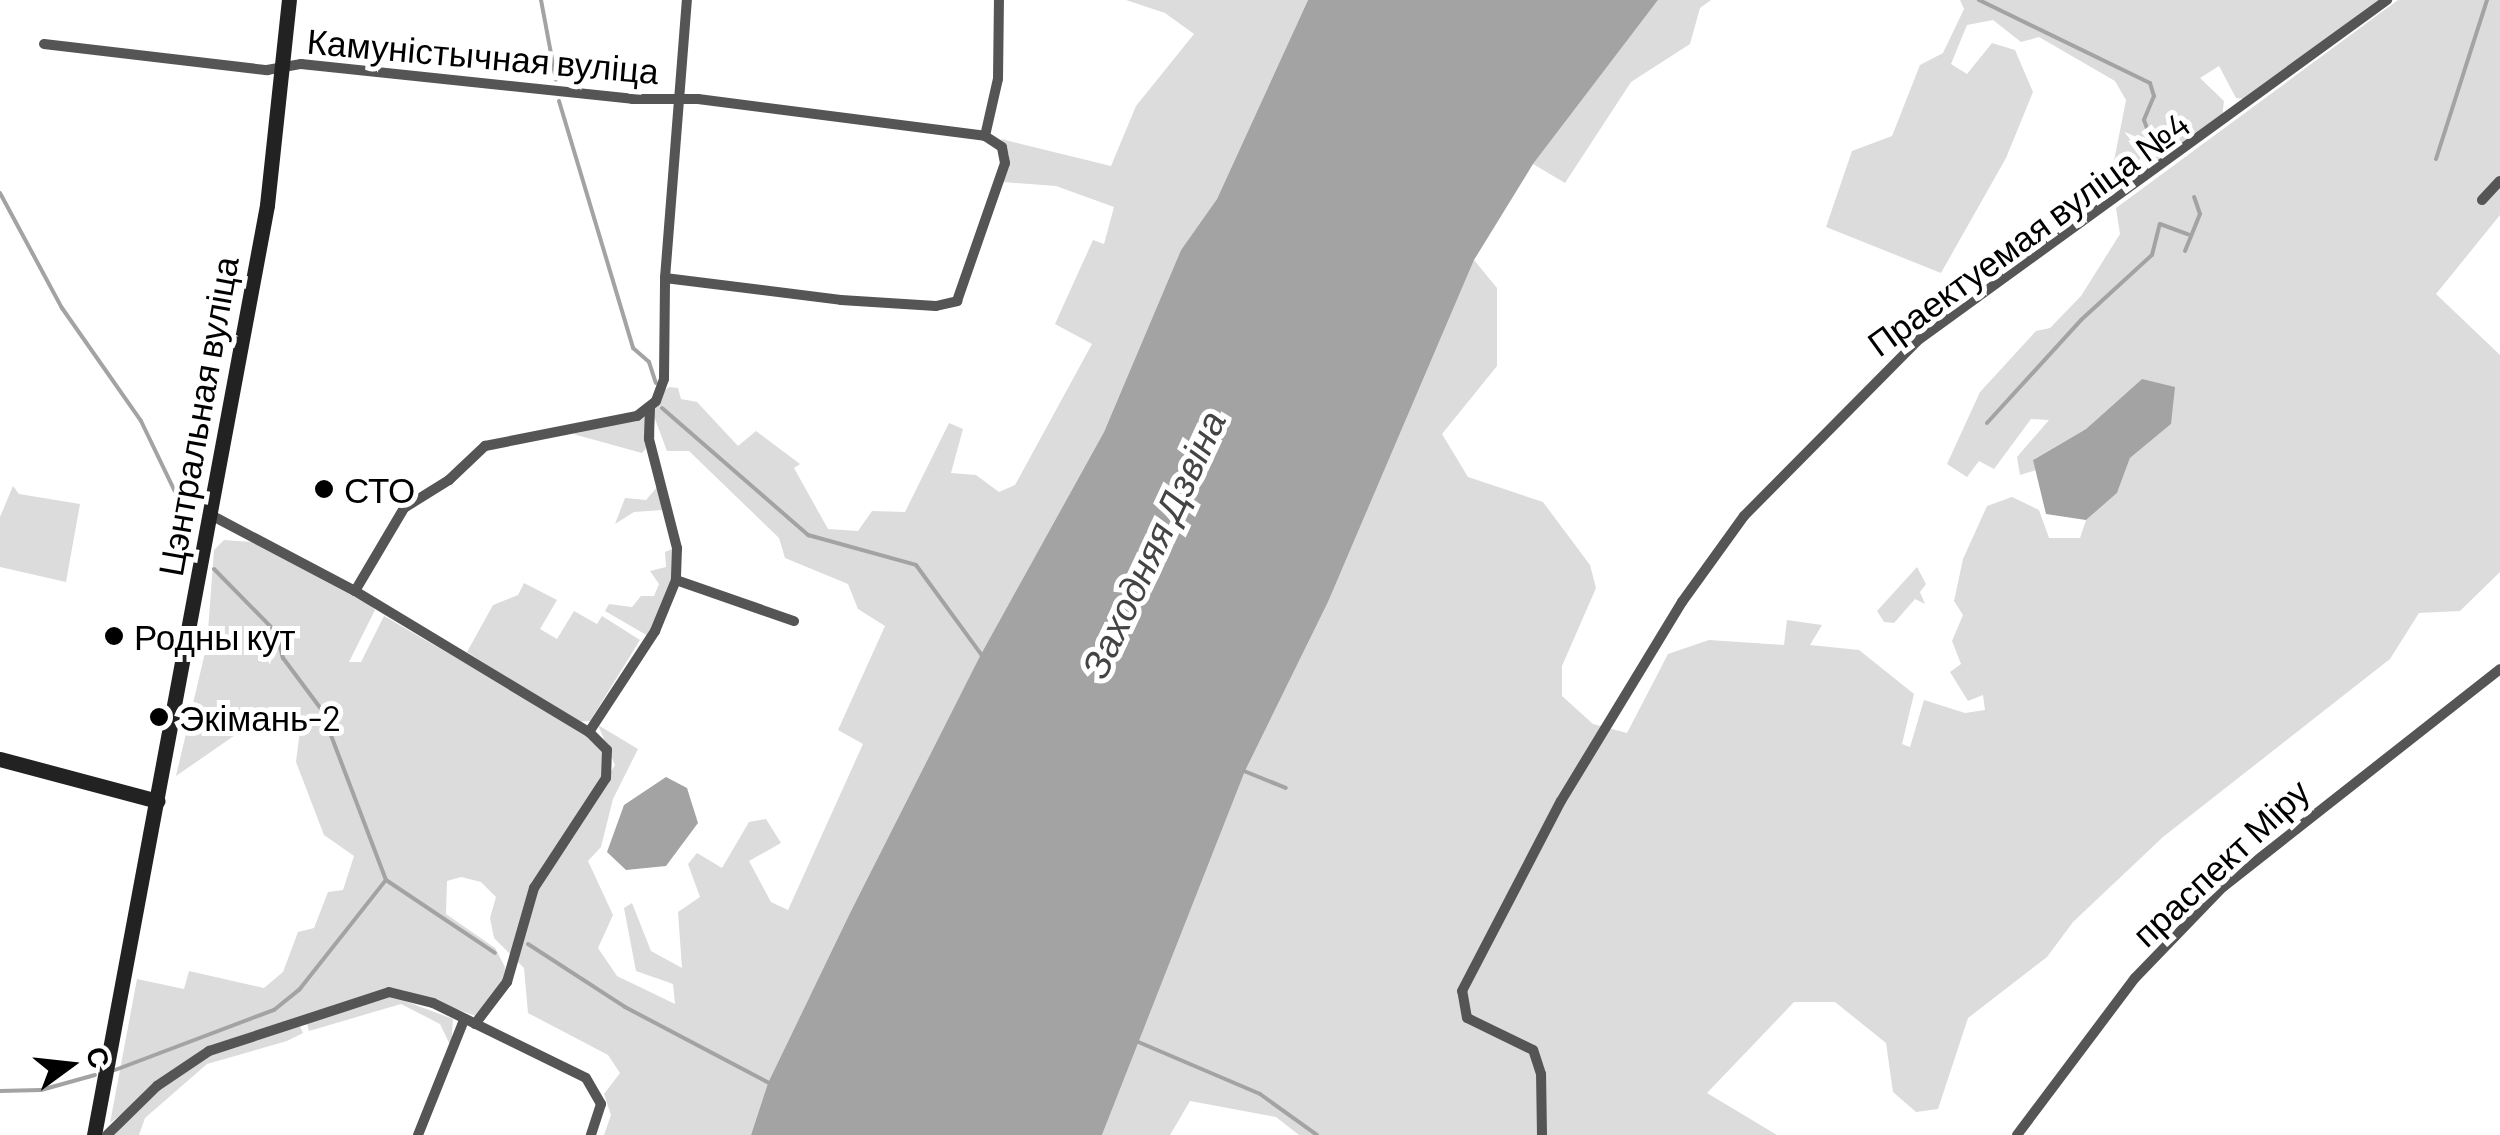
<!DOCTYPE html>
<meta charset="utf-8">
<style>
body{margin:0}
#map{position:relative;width:2500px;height:1135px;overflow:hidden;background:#fff;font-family:Barlow,sans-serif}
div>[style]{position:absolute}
.green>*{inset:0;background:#dcdcdc}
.water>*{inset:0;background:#a3a3a3}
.stream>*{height:4px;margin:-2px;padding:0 2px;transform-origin:2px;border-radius:2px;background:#a3a3a3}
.street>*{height:10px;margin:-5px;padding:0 5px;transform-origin:5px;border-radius:5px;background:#555}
.secondary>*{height:15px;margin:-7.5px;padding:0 7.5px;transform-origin:7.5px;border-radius:7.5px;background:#222}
.dots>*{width:28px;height:28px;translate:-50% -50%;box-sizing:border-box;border:5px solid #fff;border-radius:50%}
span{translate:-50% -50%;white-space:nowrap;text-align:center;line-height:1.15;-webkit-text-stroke:10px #fff;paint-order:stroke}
.street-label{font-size:35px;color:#000}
.poi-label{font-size:35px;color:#000}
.left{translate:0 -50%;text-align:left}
.water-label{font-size:38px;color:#444;font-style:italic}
.north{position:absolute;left:20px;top:1015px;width:100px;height:100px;-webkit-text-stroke:8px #fff;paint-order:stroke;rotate:75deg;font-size:28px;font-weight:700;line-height:40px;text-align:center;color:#000}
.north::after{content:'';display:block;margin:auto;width:35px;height:45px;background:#000;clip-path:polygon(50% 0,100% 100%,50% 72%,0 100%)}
</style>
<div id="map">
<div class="green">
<i style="clip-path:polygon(1126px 0,1308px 0,1217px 199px,1181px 250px,1104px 432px,980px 656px,850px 913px,768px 1083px,751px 1135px,604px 1135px,611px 1115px,604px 1094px,620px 1073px,608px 1055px,528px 1013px,524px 968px,494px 938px,490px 918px,496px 897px,481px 882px,461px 877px,447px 881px,446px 914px,495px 948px,505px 967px,504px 980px,476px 1016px,402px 990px,372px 993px,207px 1048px,110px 1123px,137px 979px,184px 989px,189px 971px,264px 988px,283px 972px,298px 932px,314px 928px,328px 892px,343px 890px,354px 856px,324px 835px,296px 762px,300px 730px,254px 722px,176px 776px,207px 644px,214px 550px,224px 540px,252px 542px,370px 605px,375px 610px,349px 662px,361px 662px,384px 616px,587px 734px,603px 751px,606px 769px,537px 889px,615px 765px,598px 725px,638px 749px,613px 799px,601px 847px,588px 861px,613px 915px,598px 948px,617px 976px,675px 1004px,673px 984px,636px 971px,624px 908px,632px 903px,651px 951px,682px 968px,678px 912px,700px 897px,688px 864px,697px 853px,722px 868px,749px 822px,766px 819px,781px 843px,749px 861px,771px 902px,788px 910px,863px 744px,838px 730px,885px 626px,858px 609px,848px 584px,785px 558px,779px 538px,689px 451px,667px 451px,652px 411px,655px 437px,642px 453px,573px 434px,624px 422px,669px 387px,678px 388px,681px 399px,697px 402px,738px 446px,756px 431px,800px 464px,794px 468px,828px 529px,858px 531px,872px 511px,905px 512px,949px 423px,963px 429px,951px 473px,976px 475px,999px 492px,1015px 485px,1092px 344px,1055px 324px,1093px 240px,1104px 244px,1114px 207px,1056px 186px,1003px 182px,1009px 155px,1001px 139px,1111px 166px,1136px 106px,1194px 34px,1165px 13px)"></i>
<i style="clip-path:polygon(1658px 0,1711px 0,1700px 8px,1690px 44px,1631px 82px,1565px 183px,1533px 164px)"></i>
<i style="clip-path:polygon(1960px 0,2378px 0,2245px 99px,2236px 98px,2219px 66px,2200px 78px,2224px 101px,2222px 118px,2127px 183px,2113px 166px,2126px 100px,2115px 81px,2039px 37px,2021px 42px,1993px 20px,1967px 25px,1951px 64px,1967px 74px,1992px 43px,2015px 50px,2033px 92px,2006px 158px,1941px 273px,1826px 227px,1852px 151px,1892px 136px,1920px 65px,1943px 53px,1964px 9px)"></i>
<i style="clip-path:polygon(2398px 0,2500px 0,2500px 215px,2436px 294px,2500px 355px,2500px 572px,2460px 611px,2419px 613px,2390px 659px,2163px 837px,2073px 922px,2047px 957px,1968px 1018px,1938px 1109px,1916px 1112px,1893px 1092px,1886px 1043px,1835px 1002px,1794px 1002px,1707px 1093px,1777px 1135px,1299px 1135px,1276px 1117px,1190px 1101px,1170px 1135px,1102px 1135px,1245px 771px,1328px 602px,1474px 260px,1497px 288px,1497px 366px,1442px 434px,1468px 477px,1543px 502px,1590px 565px,1596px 588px,1562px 666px,1562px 696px,1593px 724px,1627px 733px,1668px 654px,1709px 640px,1784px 645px,1787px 620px,1822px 625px,1810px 645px,1859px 650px,1914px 694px,1902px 744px,1910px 747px,1924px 700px,1965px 713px,1985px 710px,1983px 695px,1968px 701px,1950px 672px,1961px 664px,1952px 641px,1963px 615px,1954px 601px,1963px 559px,1987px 506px,2012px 497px,2039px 510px,2049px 538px,2080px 538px,2086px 520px,2117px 493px,2130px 458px,2171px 424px,2142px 379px,2086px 429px,2034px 459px,2036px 470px,2020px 475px,2017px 457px,2049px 420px,2031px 419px,1994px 469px,1979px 461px,1967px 477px,1947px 464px,1980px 392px,2036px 331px,2050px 328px,2081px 296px,2120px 234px,2116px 208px)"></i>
<i style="clip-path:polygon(13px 486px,19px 494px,80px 504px,66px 582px,0 567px,0 517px)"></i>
<i style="clip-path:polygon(658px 486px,663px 510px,634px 512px,615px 524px,625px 498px,646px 500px)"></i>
<i style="clip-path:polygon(675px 548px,673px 582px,648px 636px,605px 611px,609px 604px,632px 607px,641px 596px,654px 596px,659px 584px,650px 571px,666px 567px,665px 552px)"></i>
<i style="clip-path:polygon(1917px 567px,1926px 584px,1920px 592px,1925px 604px,1915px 599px,1894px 623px,1884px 622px,1877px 611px)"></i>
<i style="clip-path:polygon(524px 583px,557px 600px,540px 629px,557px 639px,574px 611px,597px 624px,602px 616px,640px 640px,590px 721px,576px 722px,467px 652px,493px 605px,518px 595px)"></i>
<i style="clip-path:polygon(389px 995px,453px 1019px,451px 1047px,440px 1024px,401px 1004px,309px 1031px,307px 1024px)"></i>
<i style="clip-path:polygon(299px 1024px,303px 1033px,287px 1041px,207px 1064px,145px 1118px,139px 1135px,115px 1135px,142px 1102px,210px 1054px)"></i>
</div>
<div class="water">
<i style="clip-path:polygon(1308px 0,1658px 0,1533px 164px,1474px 260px,1328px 602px,1245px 771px,1102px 1135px,751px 1135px,768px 1083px,850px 913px,980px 656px,1104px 432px,1181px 250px,1217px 199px)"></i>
<i style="clip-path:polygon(2142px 379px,2175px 387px,2171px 424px,2130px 458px,2117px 493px,2086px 520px,2046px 514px,2033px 460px,2086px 429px)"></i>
<i style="clip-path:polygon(666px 777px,687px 788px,698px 823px,666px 866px,626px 870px,607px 852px,624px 805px)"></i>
</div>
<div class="stream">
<i style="left:541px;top:0;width:81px;rotate:79.4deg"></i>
<i style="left:1979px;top:0;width:190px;rotate:25.9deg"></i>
<i style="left:2150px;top:83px;width:14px;rotate:73deg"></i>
<i style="left:2154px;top:96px;width:26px;rotate:113deg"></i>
<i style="left:2144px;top:120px;width:20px;rotate:70deg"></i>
<i style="left:559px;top:101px;width:258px;rotate:73.3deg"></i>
<i style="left:633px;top:348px;width:21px;rotate:41deg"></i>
<i style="left:649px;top:362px;width:22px;rotate:72deg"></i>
<i style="left:2436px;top:159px;width:167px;rotate:-72.2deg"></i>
<i style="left:0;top:193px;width:131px;rotate:61.7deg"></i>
<i style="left:62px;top:308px;width:138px;rotate:55deg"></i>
<i style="left:141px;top:421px;width:122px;rotate:64.3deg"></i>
<i style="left:2185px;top:251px;width:40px;rotate:-68deg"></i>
<i style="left:2200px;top:214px;width:18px;rotate:-109deg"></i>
<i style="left:662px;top:408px;width:194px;rotate:41deg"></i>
<i style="left:808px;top:535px;width:112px;rotate:15.5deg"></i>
<i style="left:916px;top:565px;width:114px;rotate:53.9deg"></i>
<i style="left:1987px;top:423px;width:139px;rotate:-47.6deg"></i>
<i style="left:2081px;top:320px;width:96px;rotate:-42.5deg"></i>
<i style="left:2152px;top:255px;width:32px;rotate:-76deg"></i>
<i style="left:2160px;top:224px;width:30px;rotate:20deg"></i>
<i style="left:214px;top:569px;width:90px;rotate:45.5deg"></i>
<i style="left:277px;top:633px;width:26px;rotate:77deg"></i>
<i style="left:283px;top:658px;width:64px;rotate:53.3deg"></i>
<i style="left:321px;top:709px;width:183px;rotate:69.2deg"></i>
<i style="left:386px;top:880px;width:131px;rotate:33.8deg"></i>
<i style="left:1244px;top:771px;width:45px;rotate:22deg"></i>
<i style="left:528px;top:944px;width:116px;rotate:33deg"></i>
<i style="left:625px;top:1007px;width:165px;rotate:27.8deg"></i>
<i style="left:1136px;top:1041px;width:135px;rotate:23.1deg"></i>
<i style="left:1260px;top:1094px;width:70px;rotate:35.7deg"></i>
<i style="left:115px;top:1070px;width:170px;rotate:-20.7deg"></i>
<i style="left:274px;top:1010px;width:32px;rotate:-39deg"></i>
<i style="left:299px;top:990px;width:140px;rotate:-51.7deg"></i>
<i style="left:0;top:1091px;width:41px;rotate:-1.4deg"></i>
<i style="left:41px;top:1090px;width:56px;rotate:-15.5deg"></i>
</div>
<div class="street">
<i style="left:44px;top:44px;width:225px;rotate:6.7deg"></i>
<i style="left:267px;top:70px;width:35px;rotate:-10deg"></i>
<i style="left:301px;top:64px;width:333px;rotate:6deg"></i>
<i style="left:632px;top:99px;width:66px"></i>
<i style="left:698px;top:99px;width:289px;rotate:7.3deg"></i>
<i style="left:2482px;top:200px;width:26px;rotate:-47deg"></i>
<i style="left:665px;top:278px;width:177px;rotate:7.1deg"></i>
<i style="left:841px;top:300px;width:95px;rotate:3.6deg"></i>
<i style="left:936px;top:306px;width:22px;rotate:-13deg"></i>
<i style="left:957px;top:301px;width:146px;rotate:-70.8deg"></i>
<i style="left:1005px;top:163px;width:16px;rotate:-101deg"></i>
<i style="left:1002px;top:147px;width:20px;rotate:-147deg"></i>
<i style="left:985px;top:136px;width:58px;rotate:-77.2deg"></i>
<i style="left:998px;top:79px;width:79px;rotate:-89.3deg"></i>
<i style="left:650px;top:408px;width:31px;rotate:92deg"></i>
<i style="left:649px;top:439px;width:113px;rotate:75.6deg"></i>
<i style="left:677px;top:548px;width:32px;rotate:92deg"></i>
<i style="left:209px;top:514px;width:165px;rotate:27.8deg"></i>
<i style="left:355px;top:591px;width:273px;rotate:31.1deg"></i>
<i style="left:589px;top:732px;width:121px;rotate:-56.8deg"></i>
<i style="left:655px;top:631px;width:55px;rotate:-67.6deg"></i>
<i style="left:676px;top:580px;width:125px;rotate:19.2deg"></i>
<i style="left:355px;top:591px;width:96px;rotate:-59.4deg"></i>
<i style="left:404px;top:508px;width:53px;rotate:-31.9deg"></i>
<i style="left:449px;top:480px;width:50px;rotate:-43.4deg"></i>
<i style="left:485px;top:446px;width:155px;rotate:-11.2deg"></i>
<i style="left:637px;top:416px;width:24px;rotate:-38deg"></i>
<i style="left:656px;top:401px;width:23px;rotate:-70deg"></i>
<i style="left:664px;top:379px;width:101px;rotate:-89.4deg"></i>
<i style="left:665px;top:278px;width:279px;rotate:-85.5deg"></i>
<i style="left:475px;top:1024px;width:53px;rotate:-52.7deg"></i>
<i style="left:507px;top:982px;width:98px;rotate:-74deg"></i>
<i style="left:534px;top:888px;width:131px;rotate:-56.8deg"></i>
<i style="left:606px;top:778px;width:28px;rotate:-88deg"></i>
<i style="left:607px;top:750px;width:25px;rotate:-135deg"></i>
<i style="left:107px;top:1135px;width:70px;rotate:-44.4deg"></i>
<i style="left:157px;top:1086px;width:63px;rotate:-33.9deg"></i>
<i style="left:209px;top:1051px;width:189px;rotate:-18.1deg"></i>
<i style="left:389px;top:992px;width:45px;rotate:14deg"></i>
<i style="left:433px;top:1003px;width:170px;rotate:26.1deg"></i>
<i style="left:586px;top:1078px;width:30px;rotate:60deg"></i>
<i style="left:601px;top:1104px;width:33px;rotate:108deg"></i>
<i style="left:418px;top:1135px;width:124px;rotate:-68.2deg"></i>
<i style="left:1542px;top:1135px;width:61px;rotate:-90.9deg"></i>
<i style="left:1541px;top:1074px;width:25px;rotate:-108deg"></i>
<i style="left:1533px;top:1050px;width:73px;rotate:-154.1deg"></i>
<i style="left:1467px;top:1018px;width:27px;rotate:-100deg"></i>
<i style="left:1462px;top:991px;width:214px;rotate:-62.5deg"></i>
<i style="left:1561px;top:801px;width:233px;rotate:-58.7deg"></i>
<i style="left:1682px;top:602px;width:106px;rotate:-54.2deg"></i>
<i style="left:1744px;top:516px;width:246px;rotate:-45.3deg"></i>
<i style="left:1917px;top:341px;width:581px;rotate:-35.96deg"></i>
<i style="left:2017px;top:1135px;width:196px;rotate:-53.1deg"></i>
<i style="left:2135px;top:978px;width:127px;rotate:-46deg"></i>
<i style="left:2223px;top:887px;width:352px;rotate:-38.2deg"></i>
</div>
<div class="secondary">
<i style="left:0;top:759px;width:163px;rotate:14.9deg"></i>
<i style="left:94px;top:1135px;width:946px;rotate:-79.46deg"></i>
<i style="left:267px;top:205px;width:206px;rotate:-83.9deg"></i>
</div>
<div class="dots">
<i style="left:324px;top:489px;background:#000"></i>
<i style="left:114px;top:636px;background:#000"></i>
<i style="left:159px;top:717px;background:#000"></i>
</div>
<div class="street-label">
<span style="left:483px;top:55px;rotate:5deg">Камуністычная вуліца</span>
<span style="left:2028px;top:233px;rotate:-36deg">Праектуемая вуліца №4</span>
<span style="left:197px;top:416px;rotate:-80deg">Цэнтральная вуліца</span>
<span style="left:2220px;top:862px;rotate:-43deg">праспект Міру</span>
</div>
<div class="poi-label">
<span class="left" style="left:344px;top:489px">СТО</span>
<span class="left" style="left:134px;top:636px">Родны кут</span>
<span class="left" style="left:179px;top:717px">Экімань-2</span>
</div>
<div class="water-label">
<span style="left:1153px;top:544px;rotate:-65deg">Заходняя Дзвіна</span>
</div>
<div class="north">С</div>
</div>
